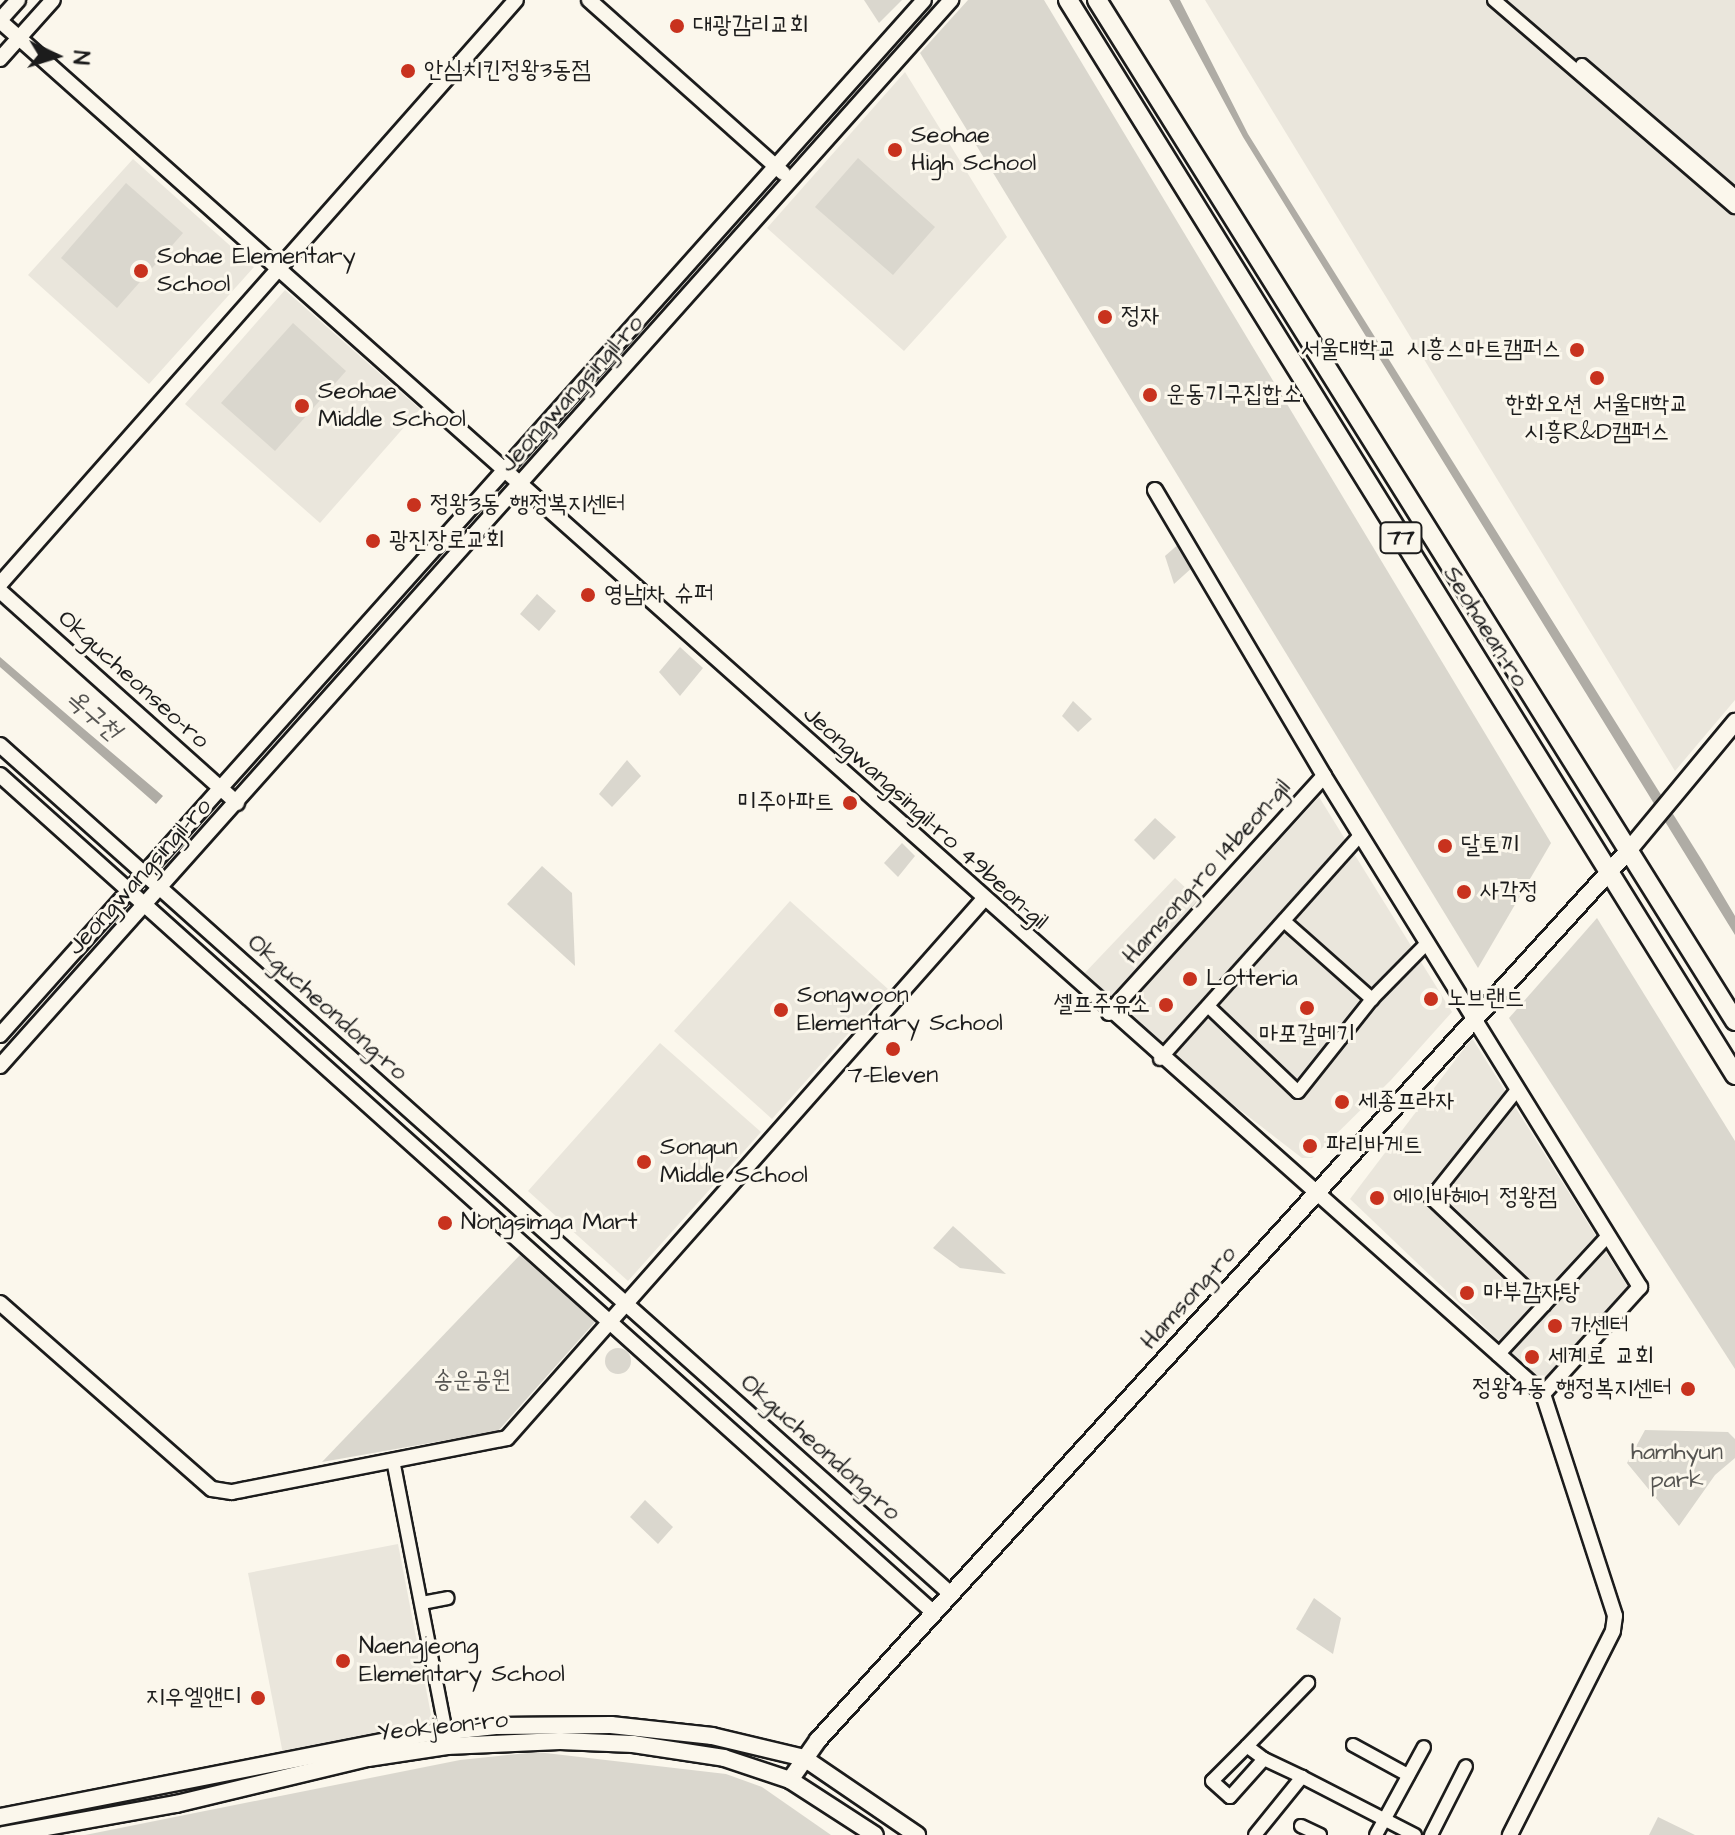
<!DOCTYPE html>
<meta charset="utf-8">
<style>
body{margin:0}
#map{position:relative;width:1735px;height:1835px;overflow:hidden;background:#fbf7ec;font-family:"Architects Daughter","Poor Story",sans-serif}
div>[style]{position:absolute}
.built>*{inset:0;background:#eae6dc}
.green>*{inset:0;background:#dad7ce}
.round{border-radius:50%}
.water>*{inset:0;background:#afaca5}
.roads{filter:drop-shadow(2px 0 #1c1c1c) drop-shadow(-2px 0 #1c1c1c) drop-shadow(0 2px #1c1c1c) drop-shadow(0 -2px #1c1c1c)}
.minor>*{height:12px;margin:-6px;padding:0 6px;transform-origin:6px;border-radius:6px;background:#fbf7ec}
.tertiary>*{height:14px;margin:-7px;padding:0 7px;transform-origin:7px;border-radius:7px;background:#fbf7ec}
.secondary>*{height:16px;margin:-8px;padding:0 8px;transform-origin:8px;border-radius:8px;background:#fbf7ec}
.primary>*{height:18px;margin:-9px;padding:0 9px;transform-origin:9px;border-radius:9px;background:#fbf7ec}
.dots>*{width:22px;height:22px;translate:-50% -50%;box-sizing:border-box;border:4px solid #fbf7ec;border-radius:50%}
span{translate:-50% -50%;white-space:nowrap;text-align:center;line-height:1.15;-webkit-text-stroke:6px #fbf7ec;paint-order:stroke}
.shield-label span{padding:2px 6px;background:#fbf7ec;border:2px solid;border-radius:6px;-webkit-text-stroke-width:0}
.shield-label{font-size:22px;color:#1c1c1c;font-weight:700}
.poi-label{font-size:24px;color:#1c1c1c}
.left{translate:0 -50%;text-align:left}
.right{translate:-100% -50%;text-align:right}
.street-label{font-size:24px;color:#1c1c1c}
.park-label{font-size:24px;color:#555451}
.water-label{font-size:26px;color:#575653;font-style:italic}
.north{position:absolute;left:16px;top:16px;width:80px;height:80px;-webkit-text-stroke:6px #fbf7ec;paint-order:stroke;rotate:94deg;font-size:22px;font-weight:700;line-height:32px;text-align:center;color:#1c1c1c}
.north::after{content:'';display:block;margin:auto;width:28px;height:36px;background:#1c1c1c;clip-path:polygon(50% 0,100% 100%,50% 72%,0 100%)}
</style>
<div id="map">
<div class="built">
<i style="clip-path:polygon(1205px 0,1735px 0,1735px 700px,1675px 771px)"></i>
<i style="clip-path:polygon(905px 72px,1007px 237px,904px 351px,767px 228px)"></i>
<i style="clip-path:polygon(133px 159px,254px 267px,149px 384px,28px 275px)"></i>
<i style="clip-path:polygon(285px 290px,420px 409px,320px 523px,185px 404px)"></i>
<i style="clip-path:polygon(1319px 797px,1452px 1012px,1391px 1080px,1312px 1158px,1302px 1158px,1218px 1093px,1124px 1011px)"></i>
<i style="clip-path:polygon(1175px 878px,1202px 903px,1111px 1004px,1079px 979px)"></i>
<i style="clip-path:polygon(790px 901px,888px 989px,772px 1119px,674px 1031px)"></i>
<i style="clip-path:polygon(1472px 1038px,1628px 1287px,1542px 1382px,1350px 1199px)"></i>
<i style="clip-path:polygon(660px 1043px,761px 1132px,628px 1281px,528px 1191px)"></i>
<i style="clip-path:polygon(398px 1544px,433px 1725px,283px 1754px,248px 1573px)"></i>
</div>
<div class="green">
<i style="clip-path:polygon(864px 0,902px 0,879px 23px)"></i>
<i style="clip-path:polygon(968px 0,1044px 0,1551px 843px,1478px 968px,920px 53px)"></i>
<i style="clip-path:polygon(858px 158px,935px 227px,893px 275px,815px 207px)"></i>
<i style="clip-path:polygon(126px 183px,183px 233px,117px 308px,61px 258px)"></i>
<i style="clip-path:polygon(293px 323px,346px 371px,275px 451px,221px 403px)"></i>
<i style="clip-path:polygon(1181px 542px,1194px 566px,1174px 584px,1165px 556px)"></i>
<i style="clip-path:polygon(537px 594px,556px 611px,539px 631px,520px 614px)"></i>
<i style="clip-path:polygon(680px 647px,703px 668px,680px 696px,659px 672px)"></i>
<i style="clip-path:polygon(1073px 701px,1092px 719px,1078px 732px,1062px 716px)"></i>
<i style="clip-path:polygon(627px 760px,641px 776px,612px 807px,599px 794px)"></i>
<i style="clip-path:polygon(1155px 818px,1176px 837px,1154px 860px,1134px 840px)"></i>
<i style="clip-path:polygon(902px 843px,915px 856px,898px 877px,884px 863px)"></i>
<i style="clip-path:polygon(542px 866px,572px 893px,575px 966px,507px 904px)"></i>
<i style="clip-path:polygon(1597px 918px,1735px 1141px,1735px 1369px,1509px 1018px)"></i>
<i style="clip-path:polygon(953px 1226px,961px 1233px,1006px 1274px,960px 1268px,933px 1248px)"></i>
<i style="clip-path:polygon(520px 1255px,595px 1322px,498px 1431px,322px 1462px)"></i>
<i class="round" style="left:605px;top:1348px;width:26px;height:26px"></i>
<i style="clip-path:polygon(1645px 1430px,1728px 1432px,1735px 1439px,1735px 1458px,1715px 1475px,1679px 1526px,1627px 1463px)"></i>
<i style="clip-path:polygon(645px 1500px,673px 1527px,658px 1544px,630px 1517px)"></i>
<i style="clip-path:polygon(1314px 1598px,1341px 1618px,1333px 1654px,1296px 1629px)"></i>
<i style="clip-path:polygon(537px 1752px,726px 1774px,762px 1787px,831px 1835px,85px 1835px,460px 1760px)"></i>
<i style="clip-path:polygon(1658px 1817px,1695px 1835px,1649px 1835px)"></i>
</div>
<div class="water">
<i style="clip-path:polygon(1169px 0,1180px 0,1248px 134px,1703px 862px,1735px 916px,1735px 935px,1243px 137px)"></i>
<i style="clip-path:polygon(0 657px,78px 724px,163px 796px,156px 804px,0 667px)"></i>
</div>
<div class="roads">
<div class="minor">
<i style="left:1494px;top:0;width:318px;rotate:40.7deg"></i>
<i style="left:1582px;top:65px;width:201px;rotate:40.6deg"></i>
<i style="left:1284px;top:921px;width:118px;rotate:41.6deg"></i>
<i style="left:1208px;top:1006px;width:124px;rotate:43.7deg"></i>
<i style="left:1298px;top:1092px;width:119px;rotate:-51.5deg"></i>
<i style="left:1372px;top:999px;width:78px;rotate:-45.5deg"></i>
<i style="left:1160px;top:1059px;width:300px;rotate:-48.2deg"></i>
<i style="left:1517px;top:1090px;width:138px;rotate:128.5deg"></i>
<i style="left:1431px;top:1198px;width:156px;rotate:43.4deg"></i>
<i style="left:1498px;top:1355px;width:162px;rotate:-47.3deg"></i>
<i style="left:393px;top:1460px;width:277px;rotate:79deg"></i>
<i style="left:422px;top:1603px;width:26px;rotate:-11deg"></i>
<i style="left:1353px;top:1745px;width:63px;rotate:28.6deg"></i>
<i style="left:1247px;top:1746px;width:88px;rotate:-45.9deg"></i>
<i style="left:1264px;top:1759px;width:21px;rotate:-143deg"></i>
<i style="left:1247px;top:1746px;width:49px;rotate:135deg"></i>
<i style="left:1212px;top:1781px;width:24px;rotate:42deg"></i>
<i style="left:1230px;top:1797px;width:51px;rotate:-48.2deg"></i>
<i style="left:1264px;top:1759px;width:42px;rotate:25.3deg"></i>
<i style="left:1301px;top:1826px;width:21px;rotate:25deg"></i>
<i style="left:1255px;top:1835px;width:75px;rotate:-51deg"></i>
<i style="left:1302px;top:1777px;width:127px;rotate:27.2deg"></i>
<i style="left:1376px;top:1835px;width:100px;rotate:-61.4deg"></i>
<i style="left:1431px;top:1835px;width:77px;rotate:-63.1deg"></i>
</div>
<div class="tertiary">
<i style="left:589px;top:0;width:260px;rotate:41.7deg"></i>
<i style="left:0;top:20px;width:27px;rotate:-48deg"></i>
<i style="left:0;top:21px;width:2065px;rotate:41.66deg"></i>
<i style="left:1543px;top:1394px;width:233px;rotate:72deg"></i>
<i style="left:1615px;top:1616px;width:15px;rotate:98deg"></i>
<i style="left:1613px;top:1631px;width:229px;rotate:116.8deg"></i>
<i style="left:0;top:59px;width:79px;rotate:-48.1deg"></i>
<i style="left:1155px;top:490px;width:332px;rotate:59.4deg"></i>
<i style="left:0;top:584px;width:779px;rotate:-48.54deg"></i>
<i style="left:0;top:591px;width:318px;rotate:41.8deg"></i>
<i style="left:0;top:745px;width:1275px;rotate:41.76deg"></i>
<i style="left:0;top:775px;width:1255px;rotate:41.9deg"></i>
<i style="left:1109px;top:1013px;width:320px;rotate:-47.8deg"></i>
<i style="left:1324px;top:776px;width:601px;rotate:58.27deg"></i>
<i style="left:1640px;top:1287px;width:144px;rotate:132.2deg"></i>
<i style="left:0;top:1035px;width:1387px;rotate:-48.24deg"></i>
<i style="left:0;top:1066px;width:1429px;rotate:-48.26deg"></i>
<i style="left:0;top:1303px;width:282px;rotate:41.3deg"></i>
<i style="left:212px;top:1489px;width:20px;rotate:9deg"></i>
<i style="left:232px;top:1492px;width:280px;rotate:-11.1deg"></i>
<i style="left:507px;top:1438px;width:718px;rotate:-48.5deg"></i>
</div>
<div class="secondary">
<i style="left:790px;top:1780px;width:49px;rotate:-55deg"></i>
<i style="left:818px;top:1740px;width:1203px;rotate:-47.66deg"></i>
<i style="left:1628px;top:851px;width:168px;rotate:-50.3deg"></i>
<i style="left:0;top:1817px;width:430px;rotate:-11.1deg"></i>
<i style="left:422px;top:1734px;width:74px;rotate:-6.2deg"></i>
<i style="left:496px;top:1726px;width:115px;rotate:-0.5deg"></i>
<i style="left:611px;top:1725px;width:102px;rotate:6.2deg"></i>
<i style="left:712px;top:1736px;width:95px;rotate:13.4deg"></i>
<i style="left:804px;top:1758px;width:137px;rotate:34.3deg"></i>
<i style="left:3px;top:1835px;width:176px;rotate:-10.2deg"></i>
<i style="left:176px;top:1804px;width:197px;rotate:-13.5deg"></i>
<i style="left:368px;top:1758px;width:80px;rotate:-8.6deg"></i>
<i style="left:447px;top:1746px;width:113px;rotate:-2.5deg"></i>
<i style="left:560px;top:1741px;width:73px;rotate:2.4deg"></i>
<i style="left:633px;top:1744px;width:92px;rotate:8.7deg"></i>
<i style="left:724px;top:1758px;width:70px;rotate:18.4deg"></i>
<i style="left:790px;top:1780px;width:101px;rotate:32.9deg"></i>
</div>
<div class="primary">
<i style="left:1068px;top:0;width:1265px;rotate:58.18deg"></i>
<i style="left:1097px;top:0;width:1204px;rotate:58deg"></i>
</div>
</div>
<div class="dots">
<i style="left:677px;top:26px;background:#c8321e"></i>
<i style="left:408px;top:71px;background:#c8321e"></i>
<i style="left:895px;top:150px;background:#c8321e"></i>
<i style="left:141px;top:271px;background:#c8321e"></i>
<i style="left:1105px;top:317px;background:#c8321e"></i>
<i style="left:1577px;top:350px;background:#c8321e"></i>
<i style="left:1597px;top:378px;background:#c8321e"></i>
<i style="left:1150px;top:395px;background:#c8321e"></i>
<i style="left:302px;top:406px;background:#c8321e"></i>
<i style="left:414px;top:505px;background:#c8321e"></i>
<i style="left:373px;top:541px;background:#c8321e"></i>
<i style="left:588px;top:595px;background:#c8321e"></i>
<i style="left:850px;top:803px;background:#c8321e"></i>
<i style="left:1445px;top:846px;background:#c8321e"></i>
<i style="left:1464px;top:892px;background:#c8321e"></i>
<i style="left:1190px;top:979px;background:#c8321e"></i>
<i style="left:1431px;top:999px;background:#c8321e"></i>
<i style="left:1166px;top:1005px;background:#c8321e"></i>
<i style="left:1307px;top:1008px;background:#c8321e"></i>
<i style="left:781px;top:1010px;background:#c8321e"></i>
<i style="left:893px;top:1049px;background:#c8321e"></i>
<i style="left:1342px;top:1102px;background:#c8321e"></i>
<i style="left:1310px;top:1146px;background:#c8321e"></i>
<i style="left:644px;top:1162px;background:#c8321e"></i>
<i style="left:1377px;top:1198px;background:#c8321e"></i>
<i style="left:445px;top:1223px;background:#c8321e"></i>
<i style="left:1467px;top:1293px;background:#c8321e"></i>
<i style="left:1555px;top:1326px;background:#c8321e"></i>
<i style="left:1532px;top:1357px;background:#c8321e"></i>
<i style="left:1688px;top:1389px;background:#c8321e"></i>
<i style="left:343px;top:1661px;background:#c8321e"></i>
<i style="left:258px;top:1698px;background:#c8321e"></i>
</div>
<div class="shield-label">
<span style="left:1401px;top:538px">77</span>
</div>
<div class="poi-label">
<span class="left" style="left:693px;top:26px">대광감리교회</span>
<span class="left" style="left:424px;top:71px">안심치킨정왕3동점</span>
<span class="left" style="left:911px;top:150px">Seohae<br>High School</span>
<span class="left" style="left:157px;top:271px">Sohae Elementary<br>School</span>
<span class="left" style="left:1121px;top:317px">정자</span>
<span class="right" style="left:1561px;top:350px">서울대학교 시흥스마트캠퍼스</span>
<span class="left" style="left:318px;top:406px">Seohae<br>Middle School</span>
<span class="left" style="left:1166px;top:395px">운동기구집합소</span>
<span style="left:1597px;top:419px">한화오션 서울대학교<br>시흥R&amp;D캠퍼스</span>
<span class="left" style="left:430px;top:505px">정왕3동 행정복지센터</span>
<span class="left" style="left:389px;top:541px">광진장로교회</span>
<span class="left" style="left:604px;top:595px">영남1차 슈퍼</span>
<span class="right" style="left:834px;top:803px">미주아파트</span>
<span class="left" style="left:1461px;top:846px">달토끼</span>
<span class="left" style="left:1480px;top:892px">사각정</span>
<span class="left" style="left:1206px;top:979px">Lotteria</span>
<span class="left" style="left:797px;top:1010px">Songwoon<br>Elementary School</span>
<span class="left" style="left:1447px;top:999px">노브랜드</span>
<span class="right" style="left:1150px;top:1005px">셀프주유소</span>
<span style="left:1307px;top:1035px">마포갈메기</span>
<span style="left:893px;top:1076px">7-Eleven</span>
<span class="left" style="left:1358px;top:1102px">세종프라자</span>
<span class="left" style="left:1326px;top:1146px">파리바게트</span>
<span class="left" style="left:660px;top:1162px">Songun<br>Middle School</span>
<span class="left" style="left:1393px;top:1198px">에이바헤어 정왕점</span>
<span class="left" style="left:461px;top:1223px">Nongsimga Mart</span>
<span class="left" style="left:1483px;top:1293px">마부감자탕</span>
<span class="left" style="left:1571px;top:1326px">카센터</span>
<span class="left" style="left:1548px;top:1357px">세계로 교회</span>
<span class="right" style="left:1672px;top:1389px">정왕4동 행정복지센터</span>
<span class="left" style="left:359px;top:1661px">Naengjeong<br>Elementary School</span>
<span class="right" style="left:242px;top:1698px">지우엘앤디</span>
</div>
<div class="street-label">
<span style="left:572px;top:394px;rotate:-48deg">Jeongwangsingil-ro</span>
<span style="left:1485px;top:627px;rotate:58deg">Seohaean-ro</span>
<span style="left:133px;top:680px;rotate:42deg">Okgucheonseo-ro</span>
<span style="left:925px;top:818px;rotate:42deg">Jeongwangsingil-ro 49beon-gil</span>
<span style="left:1207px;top:872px;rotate:-48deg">Hamsong-ro 14beon-gil</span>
<span style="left:140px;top:877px;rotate:-48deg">Jeongwangsingil-ro</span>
<span style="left:327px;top:1008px;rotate:42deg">Okgucheondong-ro</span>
<span style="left:1189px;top:1298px;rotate:-48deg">Hamsong-ro</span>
<span style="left:820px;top:1448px;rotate:42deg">Okgucheondong-ro</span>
<span style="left:443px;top:1727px;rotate:-6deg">Yeokjeon-ro</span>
</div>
<div class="park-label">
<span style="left:472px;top:1381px">송운공원</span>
<span style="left:1677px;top:1467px">hamhyun<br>park</span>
</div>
<div class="water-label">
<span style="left:93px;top:715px;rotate:41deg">옥구천</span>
</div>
<div class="north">N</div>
</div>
